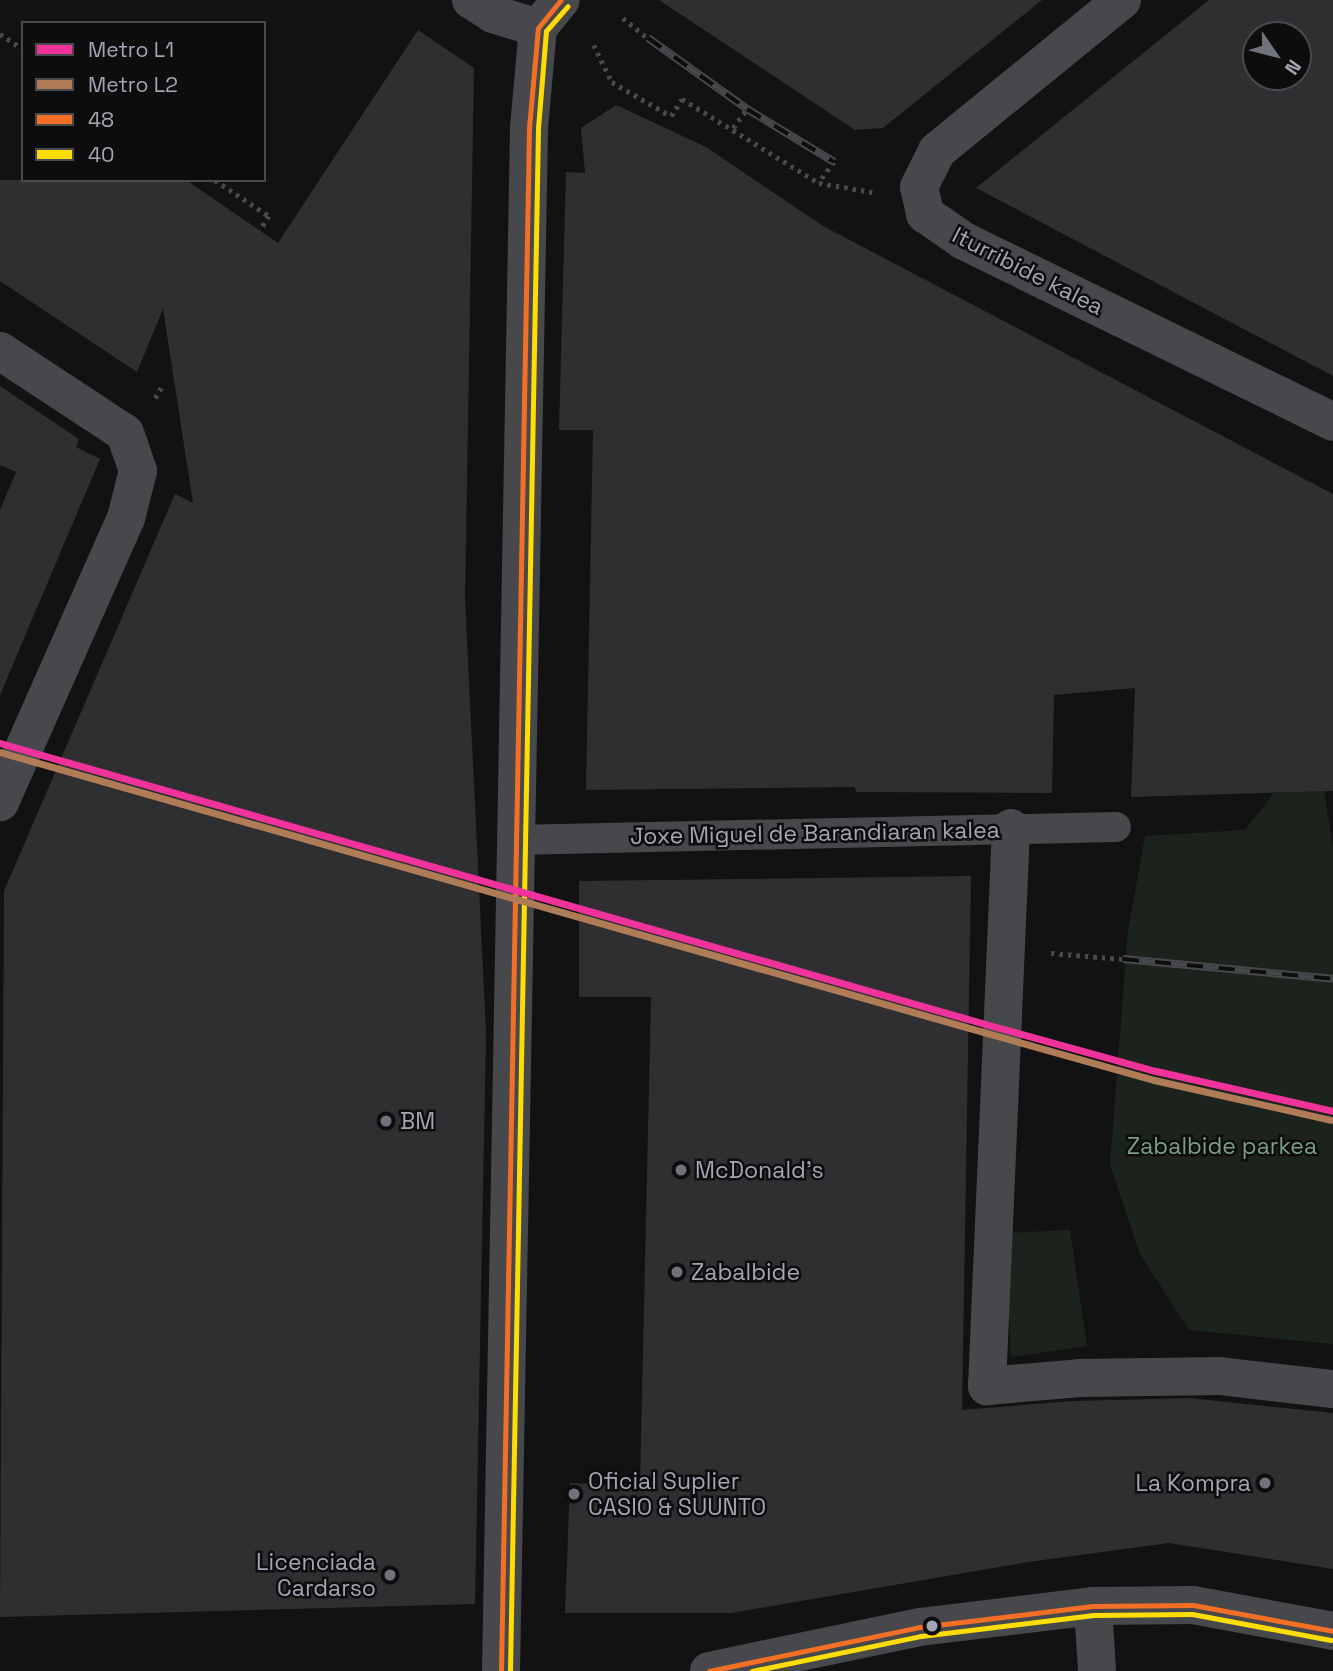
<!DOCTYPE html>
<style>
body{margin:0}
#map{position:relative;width:1333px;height:1671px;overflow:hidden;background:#121213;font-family:"Space Grotesk",sans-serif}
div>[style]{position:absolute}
.green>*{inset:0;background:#1c231d}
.building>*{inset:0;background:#2f2f31}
.path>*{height:4.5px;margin-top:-2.25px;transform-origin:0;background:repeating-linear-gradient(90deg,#48484d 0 3.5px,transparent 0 8.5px)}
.lane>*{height:30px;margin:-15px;padding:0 15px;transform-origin:15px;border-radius:15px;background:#47484b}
.street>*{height:38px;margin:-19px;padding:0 19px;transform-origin:19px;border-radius:19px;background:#47484b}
.rail>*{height:8px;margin-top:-4px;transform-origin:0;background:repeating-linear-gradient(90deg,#0d0d0e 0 16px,#47484b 0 32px);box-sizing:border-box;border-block:2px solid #47484b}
.bus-1>*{height:5px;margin:-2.5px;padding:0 2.5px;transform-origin:2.5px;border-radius:2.5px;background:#f36f26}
.bus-2>*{height:5px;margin:-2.5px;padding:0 2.5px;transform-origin:2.5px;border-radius:2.5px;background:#fedd03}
.metro-1>*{height:7px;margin:-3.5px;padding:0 3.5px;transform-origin:3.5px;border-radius:3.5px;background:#ef339a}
.metro-2>*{height:7px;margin:-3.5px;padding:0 3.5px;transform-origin:3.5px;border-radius:3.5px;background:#b07c57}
.dots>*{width:19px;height:19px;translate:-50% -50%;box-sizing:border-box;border:4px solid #0d0d0e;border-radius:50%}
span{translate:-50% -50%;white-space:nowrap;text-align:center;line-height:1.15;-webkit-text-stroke:5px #0d0d0e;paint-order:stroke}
.street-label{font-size:23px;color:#a3a6b4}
.poi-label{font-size:23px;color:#a3a6b4}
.left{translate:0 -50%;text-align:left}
.right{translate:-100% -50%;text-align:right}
.park-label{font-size:23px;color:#7a9f81}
.legend{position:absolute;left:21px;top:21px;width:245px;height:161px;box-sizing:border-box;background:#0d0d0e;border:2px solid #494a50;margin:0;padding:9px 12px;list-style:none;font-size:21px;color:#a3a6b4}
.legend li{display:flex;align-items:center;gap:14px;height:35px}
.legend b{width:35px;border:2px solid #494a50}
.north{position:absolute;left:1242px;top:21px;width:70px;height:70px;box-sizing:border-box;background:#0d0d0e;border:2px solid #494a50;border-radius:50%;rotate:125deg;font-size:19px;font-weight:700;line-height:28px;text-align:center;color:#a3a6b4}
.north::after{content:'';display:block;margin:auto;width:24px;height:32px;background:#70727c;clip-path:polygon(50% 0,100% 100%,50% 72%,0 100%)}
</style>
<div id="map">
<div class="green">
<i style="clip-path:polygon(1324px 791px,1333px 847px,1333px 1344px,1189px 1330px,1140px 1254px,1110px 1165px,1128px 931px,1145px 836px,1245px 830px,1274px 793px)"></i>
<i style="clip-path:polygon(1070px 1230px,1087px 1346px,1011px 1357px,1005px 1233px)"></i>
</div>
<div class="building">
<i style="clip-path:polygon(659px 0,1042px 0,883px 128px,855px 130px)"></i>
<i style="clip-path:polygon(evenodd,1209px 0,1333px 0,1333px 376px,976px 188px,1209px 0,1256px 35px,1298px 35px,1298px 77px,1256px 77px,1256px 35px)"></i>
<i style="clip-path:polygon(418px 30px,474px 68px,465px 598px,486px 1033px,475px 1604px,0 1617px,4px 891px,175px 494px,193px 503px,163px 309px,137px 372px,0 281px,0 180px,186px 180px,278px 243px)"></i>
<i style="clip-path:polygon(616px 105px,706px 147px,823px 226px,1333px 494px,1333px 791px,1131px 797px,1135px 688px,1054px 695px,1052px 793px,856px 792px,855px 787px,586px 790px,593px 430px,559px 430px,566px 172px,585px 173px,581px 128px)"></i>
<i style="clip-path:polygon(0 386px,79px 439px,76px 447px,100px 459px,0 695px,0 510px,16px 472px,0 465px)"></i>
<i style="clip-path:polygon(971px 876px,962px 1410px,1073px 1401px,1189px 1398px,1333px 1413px,1333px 1569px,1169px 1543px,1028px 1562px,731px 1613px,565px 1613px,570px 1483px,640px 1485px,651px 997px,579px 997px,579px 881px)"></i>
</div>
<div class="path">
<i style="left:623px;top:18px;width:32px;rotate:39deg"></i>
<i style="left:0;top:34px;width:27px;rotate:33deg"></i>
<i style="left:594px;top:45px;width:41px;rotate:64.1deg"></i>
<i style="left:612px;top:82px;width:68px;rotate:30deg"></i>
<i style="left:671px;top:116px;width:20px;rotate:-57deg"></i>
<i style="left:682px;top:99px;width:161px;rotate:31.5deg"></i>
<i style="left:733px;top:128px;width:24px;rotate:-54deg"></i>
<i style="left:834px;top:162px;width:26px;rotate:126deg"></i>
<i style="left:819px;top:183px;width:54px;rotate:9.6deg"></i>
<i style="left:215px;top:180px;width:65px;rotate:33.7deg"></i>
<i style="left:269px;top:216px;width:17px;rotate:121deg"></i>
<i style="left:155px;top:398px;width:12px;rotate:-59deg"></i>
<i style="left:1051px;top:953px;width:72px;rotate:4.8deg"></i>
</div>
<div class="lane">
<i style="left:514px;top:840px;width:602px;rotate:-1.24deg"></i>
</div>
<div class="street">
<i style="left:471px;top:0;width:26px;rotate:32deg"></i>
<i style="left:493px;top:14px;width:47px;rotate:17.3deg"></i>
<i style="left:1122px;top:0;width:239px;rotate:140.8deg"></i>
<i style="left:937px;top:151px;width:40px;rotate:116.6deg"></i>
<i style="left:919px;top:187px;width:28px;rotate:77deg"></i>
<i style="left:925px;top:214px;width:47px;rotate:34.7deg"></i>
<i style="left:964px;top:241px;width:411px;rotate:26.1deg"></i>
<i style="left:0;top:351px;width:149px;rotate:33.3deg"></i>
<i style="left:125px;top:433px;width:40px;rotate:71.1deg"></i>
<i style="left:138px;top:471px;width:49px;rotate:104.3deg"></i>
<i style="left:126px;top:518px;width:311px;rotate:113.9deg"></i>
<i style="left:1011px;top:828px;width:559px;rotate:92.46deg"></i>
<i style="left:987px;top:1386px;width:93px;rotate:-4.9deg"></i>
<i style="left:1080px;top:1378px;width:140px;rotate:-0.8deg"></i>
<i style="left:1220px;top:1376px;width:114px;rotate:6.6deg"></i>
<i style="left:1093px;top:1606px;width:65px;rotate:86.5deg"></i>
<i style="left:501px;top:1671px;width:1543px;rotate:-88.96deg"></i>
<i style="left:529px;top:128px;width:100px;rotate:-84.9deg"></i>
<i style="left:538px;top:28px;width:36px;rotate:-51deg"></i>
<i style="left:709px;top:1671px;width:216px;rotate:-11.8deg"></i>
<i style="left:920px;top:1627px;width:174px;rotate:-6.9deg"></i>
<i style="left:1093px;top:1606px;width:100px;rotate:-0.6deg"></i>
<i style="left:1193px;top:1605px;width:142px;rotate:10.5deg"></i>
</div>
<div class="rail">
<i style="left:648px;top:38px;width:122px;rotate:35.6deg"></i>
<i style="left:747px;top:109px;width:102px;rotate:31.3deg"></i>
<i style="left:1123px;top:959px;width:211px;rotate:5.4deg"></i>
</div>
<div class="bus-1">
<i style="left:501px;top:1671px;width:1543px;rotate:-88.96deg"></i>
<i style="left:529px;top:128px;width:100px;rotate:-84.9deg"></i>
<i style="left:538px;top:28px;width:36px;rotate:-51deg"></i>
<i style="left:709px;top:1671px;width:216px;rotate:-11.8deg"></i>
<i style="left:920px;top:1627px;width:174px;rotate:-6.9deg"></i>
<i style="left:1093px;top:1606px;width:100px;rotate:-0.6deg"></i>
<i style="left:1193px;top:1605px;width:142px;rotate:10.5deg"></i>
</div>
<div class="bus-2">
<i style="left:510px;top:1671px;width:1543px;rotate:-88.96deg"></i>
<i style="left:538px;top:128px;width:97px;rotate:-85.3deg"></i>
<i style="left:546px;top:31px;width:33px;rotate:-49deg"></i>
<i style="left:752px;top:1671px;width:173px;rotate:-11.7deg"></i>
<i style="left:921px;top:1636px;width:174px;rotate:-6.9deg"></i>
<i style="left:1094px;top:1615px;width:98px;rotate:-0.6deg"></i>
<i style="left:1192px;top:1614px;width:141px;rotate:10.6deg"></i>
</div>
<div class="metro-1">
<i style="left:0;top:743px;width:1024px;rotate:15.92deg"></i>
<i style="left:985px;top:1024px;width:177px;rotate:15.4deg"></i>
<i style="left:1156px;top:1071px;width:181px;rotate:12.7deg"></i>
</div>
<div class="metro-2">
<i style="left:0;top:752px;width:1022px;rotate:15.9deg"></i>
<i style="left:983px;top:1032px;width:178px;rotate:15.7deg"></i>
<i style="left:1154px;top:1080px;width:181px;rotate:12.7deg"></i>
</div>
<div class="dots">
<i style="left:386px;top:1121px;background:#70727c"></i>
<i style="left:681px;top:1170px;background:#70727c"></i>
<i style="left:677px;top:1272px;background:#70727c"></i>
<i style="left:1265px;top:1483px;background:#70727c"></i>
<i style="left:574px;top:1494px;background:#70727c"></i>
<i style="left:390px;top:1575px;background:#70727c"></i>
<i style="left:932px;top:1626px;background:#a3a6b4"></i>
</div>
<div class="street-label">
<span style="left:1028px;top:271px;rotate:27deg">Iturribide kalea</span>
<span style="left:815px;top:833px;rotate:-1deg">Joxe Miguel de Barandiaran kalea</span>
</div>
<div class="poi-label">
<span class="left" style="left:400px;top:1121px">BM</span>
<span class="left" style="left:695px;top:1170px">McDonald's</span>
<span class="left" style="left:691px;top:1272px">Zabalbide</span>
<span class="left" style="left:588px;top:1494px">Oficial Suplier<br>CASIO &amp; SUUNTO</span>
<span class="right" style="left:1251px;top:1483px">La Kompra</span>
<span class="right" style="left:376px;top:1575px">Licenciada<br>Cardarso</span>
</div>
<div class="park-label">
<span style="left:1222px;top:1146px">Zabalbide parkea</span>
</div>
<ul class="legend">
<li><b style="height:9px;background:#ef339a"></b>Metro L1</li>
<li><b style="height:9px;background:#b07c57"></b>Metro L2</li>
<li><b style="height:9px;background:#f36f26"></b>48</li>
<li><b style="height:9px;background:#fedd03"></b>40</li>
</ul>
<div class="north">N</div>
</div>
